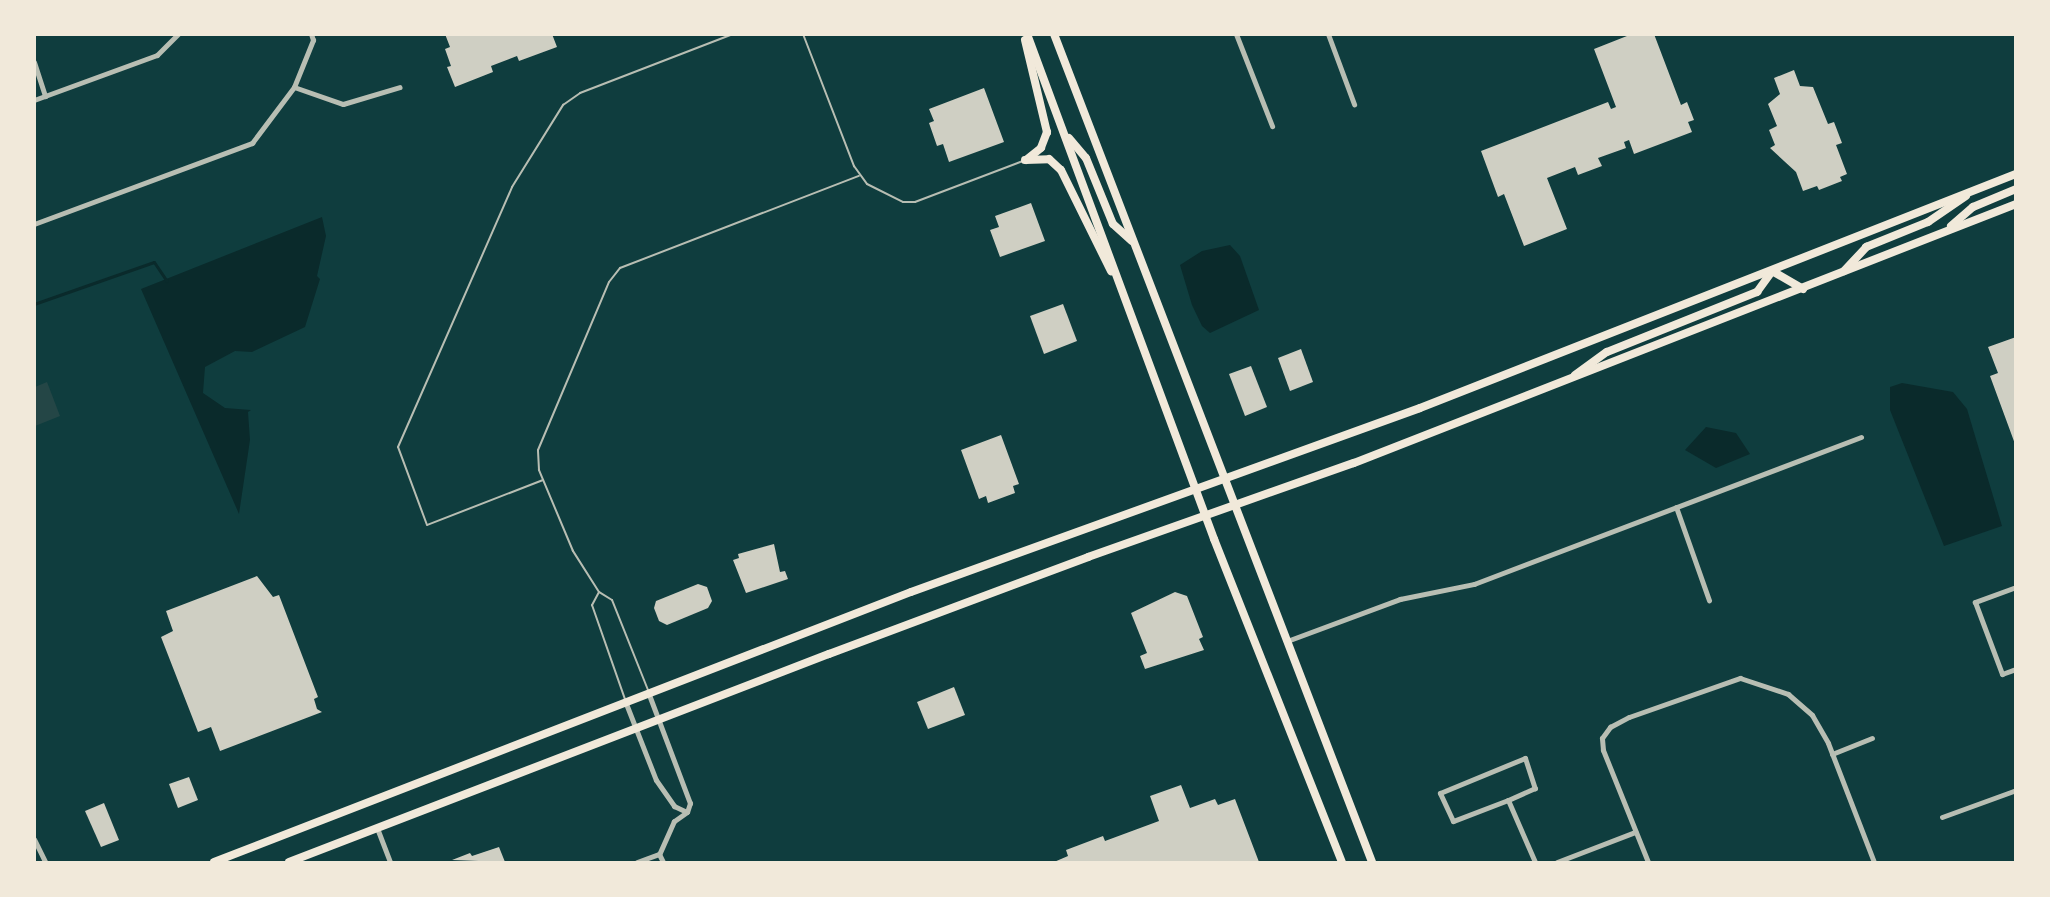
<!DOCTYPE html>
<style>
body{margin:0}
#map{position:relative;width:2050px;height:897px;overflow:hidden;background:#0f3d3e;font-family:"Times New Roman",serif}
div>[style]{position:absolute}
.green>*{inset:0;background:#244646}
.water>*{inset:0;background:#0a2a2b}
.stream>*{height:3px;margin:-1.5px;padding:0 1.5px;transform-origin:1.5px;border-radius:1.5px;background:#0a2a2b}
.building>*{inset:0;background:#cfcfc3}
.service>*{height:2px;margin:-1px;padding:0 1px;transform-origin:1px;border-radius:1px;background:#b8beb3}
.minor>*{height:5px;margin:-2.5px;padding:0 2.5px;transform-origin:2.5px;border-radius:2.5px;background:#b8beb3}
.primary>*{height:8px;margin:-4px;padding:0 4px;transform-origin:4px;border-radius:4px;background:#f1e9da}
span{translate:-50% -50%;white-space:nowrap;text-align:center;line-height:1.15;-webkit-text-stroke:5px #f1e9da;paint-order:stroke}
.frame{position:absolute;inset:0;border:36px solid #f1e9da;pointer-events:none}
</style>
<div id="map">
<div class="green">
<i style="clip-path:polygon(47px 382px,60px 416px,35px 426px,35px 387px)"></i>
</div>
<div class="water">
<i style="clip-path:polygon(322px 217px,326px 236px,317px 276px,320px 279px,305px 327px,252px 352px,235px 351px,205px 367px,203px 393px,225px 408px,251px 410px,248px 412px,250px 440px,239px 514px,141px 289px)"></i>
<i style="clip-path:polygon(1230px 245px,1240px 256px,1259px 310px,1210px 333px,1202px 326px,1192px 305px,1180px 265px,1202px 251px)"></i>
<i style="clip-path:polygon(1902px 383px,1953px 392px,1967px 409px,2002px 526px,1944px 546px,1890px 410px,1890px 387px)"></i>
<i style="clip-path:polygon(1706px 427px,1736px 433px,1750px 454px,1716px 468px,1685px 450px)"></i>
</div>
<div class="stream">
<i style="left:34px;top:304px;width:127px;rotate:-19.3deg"></i>
<i style="left:154px;top:262px;width:23px;rotate:56deg"></i>
</div>
<div class="building">
<i style="clip-path:polygon(445px 34px,552px 34px,557px 47px,519px 61px,517px 56px,491px 66px,493px 72px,455px 87px,447px 67px,451px 66px,445px 49px,450px 47px)"></i>
<i style="clip-path:polygon(1632px 34px,1654px 34px,1681px 105px,1687px 102px,1694px 120px,1688px 122px,1692px 132px,1634px 154px,1629px 140px,1624px 142px,1626px 148px,1598px 158px,1602px 166px,1578px 175px,1575px 167px,1547px 178px,1567px 229px,1524px 246px,1504px 194px,1498px 197px,1481px 151px,1608px 102px,1611px 109px,1616px 107px,1594px 49px)"></i>
<i style="clip-path:polygon(1794px 70px,1800px 86px,1813px 87px,1828px 124px,1834px 122px,1842px 143px,1836px 145px,1847px 174px,1840px 177px,1842px 181px,1819px 190px,1817px 186px,1803px 191px,1796px 172px,1770px 148px,1775px 145px,1769px 130px,1777px 126px,1768px 104px,1780px 94px,1774px 78px)"></i>
<i style="clip-path:polygon(984px 88px,1004px 142px,949px 162px,943px 144px,937px 146px,929px 123px,934px 121px,929px 109px)"></i>
<i style="clip-path:polygon(1031px 203px,1045px 241px,1000px 257px,990px 230px,999px 227px,995px 216px)"></i>
<i style="clip-path:polygon(1063px 304px,1077px 341px,1044px 354px,1030px 316px)"></i>
<i style="clip-path:polygon(2016px 337px,2016px 444px,2015px 444px,1990px 376px,1998px 373px,1988px 347px)"></i>
<i style="clip-path:polygon(1301px 349px,1313px 382px,1290px 391px,1278px 358px)"></i>
<i style="clip-path:polygon(1251px 366px,1267px 407px,1245px 416px,1229px 374px)"></i>
<i style="clip-path:polygon(1001px 435px,1019px 484px,1013px 486px,1015px 493px,988px 503px,986px 496px,979px 499px,961px 450px)"></i>
<i style="clip-path:polygon(774px 544px,780px 572px,785px 571px,788px 579px,746px 593px,733px 560px,739px 558px,738px 554px)"></i>
<i style="clip-path:polygon(257px 576px,273px 597px,279px 595px,318px 697px,314px 699px,317px 709px,322px 712px,220px 751px,211px 727px,198px 732px,161px 637px,173px 631px,166px 611px)"></i>
<i style="clip-path:polygon(698px 584px,707px 587px,712px 601px,708px 608px,667px 625px,659px 621px,654px 608px,656px 601px)"></i>
<i style="clip-path:polygon(1175px 592px,1187px 596px,1203px 637px,1199px 639px,1204px 650px,1145px 669px,1140px 656px,1147px 653px,1131px 613px)"></i>
<i style="clip-path:polygon(954px 687px,965px 715px,928px 729px,917px 702px)"></i>
<i style="clip-path:polygon(189px 777px,198px 800px,178px 808px,169px 784px)"></i>
<i style="clip-path:polygon(1181px 785px,1190px 808px,1215px 799px,1218px 805px,1235px 799px,1259px 862px,1054px 862px,1068px 856px,1066px 850px,1103px 836px,1105px 841px,1159px 821px,1150px 796px)"></i>
<i style="clip-path:polygon(104px 803px,119px 840px,101px 847px,85px 811px)"></i>
<i style="clip-path:polygon(499px 847px,505px 862px,452px 860px,470px 853px,472px 856px)"></i>
</div>
<div class="service">
<i style="left:803px;top:34px;width:142px;rotate:68.9deg"></i>
<i style="left:854px;top:166px;width:22px;rotate:54deg"></i>
<i style="left:867px;top:184px;width:40px;rotate:26.6deg"></i>
<i style="left:903px;top:202px;width:12px"></i>
<i style="left:915px;top:202px;width:116px;rotate:-20.8deg"></i>
<i style="left:543px;top:480px;width:124px;rotate:158.8deg"></i>
<i style="left:427px;top:525px;width:83px;rotate:-110.4deg"></i>
<i style="left:398px;top:447px;width:284px;rotate:-66.3deg"></i>
<i style="left:512px;top:187px;width:97px;rotate:-58.1deg"></i>
<i style="left:563px;top:105px;width:21px;rotate:-35deg"></i>
<i style="left:580px;top:93px;width:164px;rotate:-21.1deg"></i>
<i style="left:599px;top:592px;width:15px;rotate:118deg"></i>
<i style="left:592px;top:605px;width:100px;rotate:70.7deg"></i>
<i style="left:648px;top:690px;width:97px;rotate:-111.8deg"></i>
<i style="left:612px;top:600px;width:15px;rotate:-148deg"></i>
<i style="left:599px;top:592px;width:49px;rotate:-122.4deg"></i>
<i style="left:573px;top:551px;width:88px;rotate:-112.8deg"></i>
<i style="left:539px;top:470px;width:20px;rotate:-93deg"></i>
<i style="left:538px;top:450px;width:182px;rotate:-67.1deg"></i>
<i style="left:609px;top:282px;width:18px;rotate:-52deg"></i>
<i style="left:620px;top:268px;width:256px;rotate:-21.1deg"></i>
</div>
<div class="minor">
<i style="left:1236px;top:34px;width:99px;rotate:68.6deg"></i>
<i style="left:1328px;top:34px;width:75px;rotate:69.6deg"></i>
<i style="left:34px;top:62px;width:36px;rotate:72deg"></i>
<i style="left:294px;top:87px;width:52px;rotate:19.1deg"></i>
<i style="left:343px;top:104px;width:59px;rotate:-16.6deg"></i>
<i style="left:34px;top:100px;width:131px;rotate:-20.1deg"></i>
<i style="left:157px;top:55px;width:30px;rotate:-45deg"></i>
<i style="left:34px;top:224px;width:233px;rotate:-20.4deg"></i>
<i style="left:252px;top:143px;width:70px;rotate:-53.1deg"></i>
<i style="left:294px;top:87px;width:51px;rotate:-68deg"></i>
<i style="left:313px;top:40px;width:6px;rotate:-108deg"></i>
<i style="left:1676px;top:507px;width:99px;rotate:70.5deg"></i>
<i style="left:2016px;top:587px;width:44px;rotate:159.9deg"></i>
<i style="left:1975px;top:602px;width:77px;rotate:69.4deg"></i>
<i style="left:2002px;top:674px;width:15px;rotate:-20deg"></i>
<i style="left:1287px;top:641px;width:121px;rotate:-20.4deg"></i>
<i style="left:1400px;top:599px;width:76px;rotate:-11.5deg"></i>
<i style="left:1474px;top:584px;width:414px;rotate:-20.8deg"></i>
<i style="left:648px;top:692px;width:119px;rotate:69.3deg"></i>
<i style="left:690px;top:803px;width:9px;rotate:108deg"></i>
<i style="left:687px;top:812px;width:16px;rotate:145deg"></i>
<i style="left:674px;top:821px;width:36px;rotate:114deg"></i>
<i style="left:625px;top:701px;width:85px;rotate:68.6deg"></i>
<i style="left:656px;top:780px;width:32px;rotate:55deg"></i>
<i style="left:674px;top:806px;width:14px;rotate:25deg"></i>
<i style="left:1832px;top:754px;width:43px;rotate:-21.8deg"></i>
<i style="left:1508px;top:800px;width:59px;rotate:159.1deg"></i>
<i style="left:1453px;top:821px;width:31px;rotate:-115deg"></i>
<i style="left:1440px;top:793px;width:92px;rotate:-22.4deg"></i>
<i style="left:1525px;top:758px;width:32px;rotate:72deg"></i>
<i style="left:1535px;top:788px;width:30px;rotate:156deg"></i>
<i style="left:1508px;top:800px;width:68px;rotate:66.5deg"></i>
<i style="left:1942px;top:817px;width:79px;rotate:-20deg"></i>
<i style="left:377px;top:828px;width:36px;rotate:69deg"></i>
<i style="left:34px;top:839px;width:25px;rotate:64deg"></i>
<i style="left:637px;top:862px;width:23px;rotate:-20deg"></i>
<i style="left:659px;top:854px;width:9px;rotate:63deg"></i>
<i style="left:1557px;top:862px;width:84px;rotate:-21deg"></i>
<i style="left:1648px;top:862px;width:121px;rotate:-111.9deg"></i>
<i style="left:1603px;top:750px;width:12px;rotate:-95deg"></i>
<i style="left:1602px;top:738px;width:14px;rotate:-54deg"></i>
<i style="left:1610px;top:727px;width:21px;rotate:-28deg"></i>
<i style="left:1629px;top:717px;width:118px;rotate:-19.4deg"></i>
<i style="left:1740px;top:678px;width:51px;rotate:18.4deg"></i>
<i style="left:1788px;top:694px;width:32px;rotate:41deg"></i>
<i style="left:1812px;top:715px;width:32px;rotate:60deg"></i>
<i style="left:1828px;top:743px;width:128px;rotate:68.9deg"></i>
</div>
<div class="primary">
<i style="left:1027px;top:34px;width:539px;rotate:69.68deg"></i>
<i style="left:1214px;top:539px;width:347px;rotate:68.4deg"></i>
<i style="left:1054px;top:34px;width:887px;rotate:68.99deg"></i>
<i style="left:1025px;top:40px;width:95px;rotate:76.6deg"></i>
<i style="left:1047px;top:132px;width:17px;rotate:111deg"></i>
<i style="left:1041px;top:148px;width:19px;rotate:141deg"></i>
<i style="left:1069px;top:138px;width:26px;rotate:50deg"></i>
<i style="left:1086px;top:158px;width:71px;rotate:67.8deg"></i>
<i style="left:1113px;top:224px;width:25px;rotate:42deg"></i>
<i style="left:1025px;top:160px;width:24px;rotate:-2deg"></i>
<i style="left:1049px;top:159px;width:16px;rotate:43deg"></i>
<i style="left:1061px;top:170px;width:113px;rotate:63.7deg"></i>
<i style="left:1951px;top:226px;width:29px;rotate:-41deg"></i>
<i style="left:1973px;top:207px;width:47px;rotate:-22.7deg"></i>
<i style="left:1772px;top:271px;width:36px;rotate:30deg"></i>
<i style="left:1844px;top:271px;width:33px;rotate:-47deg"></i>
<i style="left:1866px;top:247px;width:67px;rotate:-22deg"></i>
<i style="left:1928px;top:222px;width:46px;rotate:-34.4deg"></i>
<i style="left:1575px;top:375px;width:39px;rotate:-36deg"></i>
<i style="left:1607px;top:352px;width:162px;rotate:-21.8deg"></i>
<i style="left:1757px;top:292px;width:26px;rotate:-54deg"></i>
<i style="left:214px;top:862px;width:747px;rotate:-21.18deg"></i>
<i style="left:911px;top:592px;width:541px;rotate:-19.87deg"></i>
<i style="left:1420px;top:408px;width:640px;rotate:-21.44deg"></i>
<i style="left:289px;top:862px;width:579px;rotate:-21.07deg"></i>
<i style="left:829px;top:654px;width:277px;rotate:-20.5deg"></i>
<i style="left:1088px;top:557px;width:282px;rotate:-19.5deg"></i>
<i style="left:1354px;top:463px;width:711px;rotate:-21.37deg"></i>
</div>
<div class="frame"></div>
</div>
